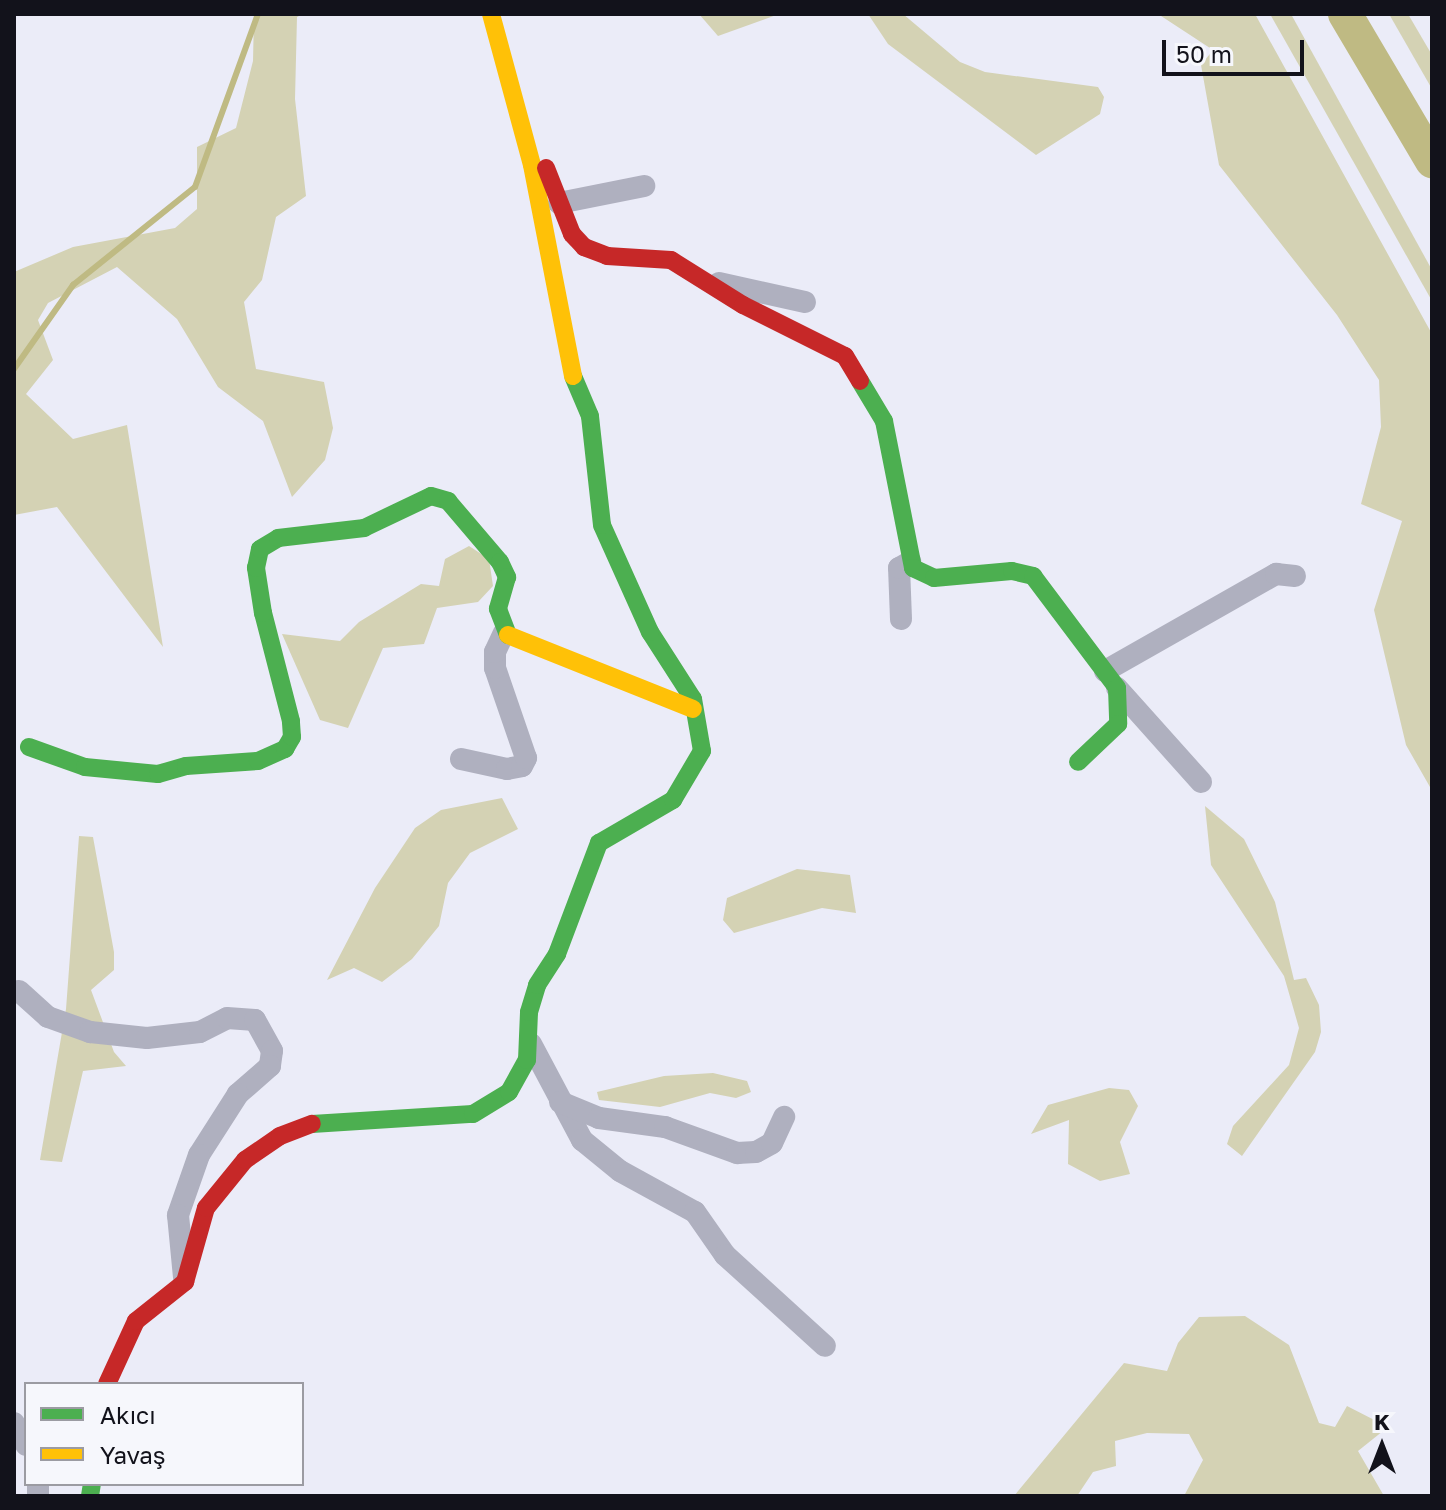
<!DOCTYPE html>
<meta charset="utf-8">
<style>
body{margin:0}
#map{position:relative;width:1446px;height:1510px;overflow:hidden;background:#ebecf8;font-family:"Golos Text",sans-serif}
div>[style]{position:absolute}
.green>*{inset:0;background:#d4d2b4}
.stream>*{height:6px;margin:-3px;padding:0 3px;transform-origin:3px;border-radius:3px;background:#bfba83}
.river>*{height:34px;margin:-17px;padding:0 17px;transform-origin:17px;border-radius:17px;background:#bfba83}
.street>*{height:22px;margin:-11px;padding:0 11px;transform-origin:11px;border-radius:11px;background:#afb0bf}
.fast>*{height:18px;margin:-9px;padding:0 9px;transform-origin:9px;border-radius:9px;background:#4caf50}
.slow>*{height:18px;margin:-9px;padding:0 9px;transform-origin:9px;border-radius:9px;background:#ffc107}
.jam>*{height:18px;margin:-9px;padding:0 9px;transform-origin:9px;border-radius:9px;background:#c62828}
span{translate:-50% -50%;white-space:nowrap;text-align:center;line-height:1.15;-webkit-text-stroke:8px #f6f7fc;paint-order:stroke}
.frame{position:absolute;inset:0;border:16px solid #12121b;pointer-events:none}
.legend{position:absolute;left:24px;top:1382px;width:280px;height:104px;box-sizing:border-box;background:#f6f7fc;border:2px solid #9b9ba2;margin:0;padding:10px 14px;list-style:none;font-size:24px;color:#12121b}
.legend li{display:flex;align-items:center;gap:16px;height:40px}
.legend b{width:40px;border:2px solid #9b9ba2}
.north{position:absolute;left:1342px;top:1406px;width:80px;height:80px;-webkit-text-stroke:6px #f6f7fc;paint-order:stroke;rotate:0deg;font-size:22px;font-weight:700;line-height:32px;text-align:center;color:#12121b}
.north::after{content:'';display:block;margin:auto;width:28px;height:36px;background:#12121b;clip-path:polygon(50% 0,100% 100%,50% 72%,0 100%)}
.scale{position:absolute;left:1162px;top:40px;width:142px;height:36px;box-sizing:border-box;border:4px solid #12121b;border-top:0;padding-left:10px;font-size:24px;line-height:28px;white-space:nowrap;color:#12121b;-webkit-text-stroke:6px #f6f7fc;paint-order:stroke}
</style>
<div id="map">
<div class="green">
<i style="clip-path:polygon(254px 14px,303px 14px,297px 17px,295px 99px,306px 196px,276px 217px,262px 280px,244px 302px,256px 369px,324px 382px,333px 428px,325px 460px,292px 497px,263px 421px,218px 387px,177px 319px,117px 267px,48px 303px,38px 320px,53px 360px,26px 394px,73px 439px,127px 425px,163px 647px,57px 507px,14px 515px,14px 272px,73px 247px,175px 228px,197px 209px,197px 147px,236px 128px,253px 61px)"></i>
<i style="clip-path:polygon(699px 14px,779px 14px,718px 36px)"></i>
<i style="clip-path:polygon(868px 14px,903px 14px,960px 62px,985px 72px,1098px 87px,1104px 97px,1100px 114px,1036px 155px,888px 44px)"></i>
<i style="clip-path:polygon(1158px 14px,1255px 14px,1432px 334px,1430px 787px,1406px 745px,1374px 610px,1402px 521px,1361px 504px,1381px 427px,1379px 380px,1337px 315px,1219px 165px,1201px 65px,1213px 50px)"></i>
<i style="clip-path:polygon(1270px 14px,1291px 14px,1432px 270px,1432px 301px)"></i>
<i style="clip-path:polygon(1389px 14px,1408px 14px,1432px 55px,1432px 89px)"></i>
<i style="clip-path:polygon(469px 546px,489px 559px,493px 586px,478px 602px,437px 608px,424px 644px,383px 648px,348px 728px,320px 720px,282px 634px,340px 641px,359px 622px,421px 584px,439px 586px,445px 559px)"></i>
<i style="clip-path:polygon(502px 798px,518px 829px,470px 853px,448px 883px,439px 926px,412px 959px,382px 982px,354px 968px,327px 980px,375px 888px,415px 828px,441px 810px)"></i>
<i style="clip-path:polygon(1205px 806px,1244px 839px,1275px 902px,1294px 980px,1306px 978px,1319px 1005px,1321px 1032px,1315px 1052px,1242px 1156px,1227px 1144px,1233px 1126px,1289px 1065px,1299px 1028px,1284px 976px,1211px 865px)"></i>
<i style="clip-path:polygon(79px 836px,93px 837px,114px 952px,114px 970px,91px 990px,114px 1052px,126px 1066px,83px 1071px,62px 1162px,40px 1160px,66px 1009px)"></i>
<i style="clip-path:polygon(797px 869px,850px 875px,856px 913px,822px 908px,734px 933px,723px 920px,727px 898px)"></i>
<i style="clip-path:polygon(713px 1073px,747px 1081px,751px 1092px,736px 1098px,710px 1093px,660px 1107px,599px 1100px,597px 1092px,664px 1076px)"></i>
<i style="clip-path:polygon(1109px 1088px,1129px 1090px,1138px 1106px,1120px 1142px,1130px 1174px,1100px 1181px,1068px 1164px,1069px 1120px,1031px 1134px,1048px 1105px)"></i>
<i style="clip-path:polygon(1245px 1316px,1289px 1345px,1319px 1423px,1335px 1427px,1347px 1406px,1388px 1427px,1358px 1451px,1384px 1496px,1184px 1496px,1203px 1460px,1189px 1434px,1147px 1433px,1115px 1441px,1116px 1466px,1093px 1472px,1077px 1496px,1014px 1496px,1124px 1363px,1167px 1371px,1178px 1343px,1199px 1317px)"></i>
</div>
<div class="stream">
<i style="left:14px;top:369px;width:103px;rotate:-54.9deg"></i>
<i style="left:73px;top:285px;width:156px;rotate:-38.8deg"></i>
<i style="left:195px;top:187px;width:184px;rotate:-70deg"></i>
</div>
<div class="river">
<i style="left:1345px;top:14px;width:171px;rotate:59.4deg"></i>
</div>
<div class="street">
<i style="left:559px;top:203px;width:87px;rotate:-11.3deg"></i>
<i style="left:719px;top:283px;width:88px;rotate:12.5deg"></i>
<i style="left:901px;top:619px;width:51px;rotate:-92.2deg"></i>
<i style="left:899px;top:568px;width:13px;rotate:-29deg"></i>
<i style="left:1105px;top:671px;width:197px;rotate:-29.6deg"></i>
<i style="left:1276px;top:574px;width:19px;rotate:6deg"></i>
<i style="left:1117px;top:688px;width:126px;rotate:48.2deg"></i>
<i style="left:461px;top:759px;width:47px;rotate:12.3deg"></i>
<i style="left:507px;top:769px;width:15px;rotate:-11deg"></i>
<i style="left:522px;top:766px;width:9px;rotate:-63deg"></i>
<i style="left:526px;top:758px;width:95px;rotate:-109deg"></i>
<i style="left:495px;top:668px;width:16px;rotate:-90deg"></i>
<i style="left:495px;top:652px;width:21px;rotate:-65deg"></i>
<i style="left:19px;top:991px;width:39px;rotate:42deg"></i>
<i style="left:48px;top:1017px;width:45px;rotate:19.7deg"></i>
<i style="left:90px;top:1032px;width:57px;rotate:6deg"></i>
<i style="left:147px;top:1038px;width:53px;rotate:-6.5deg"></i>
<i style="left:200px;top:1032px;width:30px;rotate:-27deg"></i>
<i style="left:227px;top:1018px;width:28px;rotate:4deg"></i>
<i style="left:255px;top:1020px;width:35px;rotate:61deg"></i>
<i style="left:272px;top:1051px;width:15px;rotate:98deg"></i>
<i style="left:270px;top:1066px;width:43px;rotate:138.8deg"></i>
<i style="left:238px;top:1094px;width:72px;rotate:122.6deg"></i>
<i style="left:199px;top:1155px;width:64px;rotate:109.3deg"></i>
<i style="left:178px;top:1215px;width:62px;rotate:84.5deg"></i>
<i style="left:531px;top:1044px;width:109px;rotate:62deg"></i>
<i style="left:582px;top:1140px;width:49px;rotate:39.2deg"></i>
<i style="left:620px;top:1171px;width:85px;rotate:28.7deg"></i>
<i style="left:695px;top:1212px;width:52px;rotate:55.1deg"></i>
<i style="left:725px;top:1255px;width:135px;rotate:42.3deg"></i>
<i style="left:560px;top:1102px;width:42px;rotate:22.3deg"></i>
<i style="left:599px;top:1118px;width:67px;rotate:7.8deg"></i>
<i style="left:665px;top:1127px;width:77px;rotate:19.9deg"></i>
<i style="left:737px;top:1153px;width:19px;rotate:-3deg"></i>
<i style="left:756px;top:1152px;width:18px;rotate:-29deg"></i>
<i style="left:772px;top:1143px;width:29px;rotate:-65deg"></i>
<i style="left:14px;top:1423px;width:25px;rotate:61deg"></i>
<i style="left:38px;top:1484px;width:12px;rotate:90deg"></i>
</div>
<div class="fast">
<i style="left:860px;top:381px;width:47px;rotate:59deg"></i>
<i style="left:884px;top:421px;width:150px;rotate:78.8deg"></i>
<i style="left:913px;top:568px;width:23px;rotate:25deg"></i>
<i style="left:934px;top:578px;width:78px;rotate:-5.1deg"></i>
<i style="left:1012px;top:571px;width:22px;rotate:13deg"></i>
<i style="left:1033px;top:576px;width:140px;rotate:53.1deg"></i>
<i style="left:1117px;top:688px;width:36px;rotate:88deg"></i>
<i style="left:1118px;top:724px;width:55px;rotate:136.5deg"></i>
<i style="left:29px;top:747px;width:59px;rotate:19.7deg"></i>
<i style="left:85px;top:767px;width:73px;rotate:5.5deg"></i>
<i style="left:158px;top:774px;width:29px;rotate:-16deg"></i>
<i style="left:186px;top:766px;width:72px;rotate:-4deg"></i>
<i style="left:258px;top:761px;width:30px;rotate:-24deg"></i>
<i style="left:285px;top:749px;width:14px;rotate:-60deg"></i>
<i style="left:292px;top:737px;width:16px;rotate:-94deg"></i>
<i style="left:291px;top:721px;width:112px;rotate:-104.5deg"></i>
<i style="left:263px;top:613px;width:46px;rotate:-98.8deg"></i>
<i style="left:256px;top:568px;width:19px;rotate:-78deg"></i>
<i style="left:260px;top:549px;width:21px;rotate:-31deg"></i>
<i style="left:278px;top:538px;width:87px;rotate:-6.6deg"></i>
<i style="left:364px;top:528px;width:74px;rotate:-25.5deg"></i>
<i style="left:431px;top:496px;width:18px;rotate:16deg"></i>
<i style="left:448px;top:501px;width:80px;rotate:49.6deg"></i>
<i style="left:500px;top:562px;width:17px;rotate:65deg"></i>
<i style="left:507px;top:577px;width:33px;rotate:106deg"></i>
<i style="left:498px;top:609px;width:28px;rotate:69deg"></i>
<i style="left:312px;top:1124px;width:161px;rotate:-3.6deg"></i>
<i style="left:473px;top:1114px;width:42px;rotate:-31.4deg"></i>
<i style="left:509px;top:1092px;width:37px;rotate:-61deg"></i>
<i style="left:527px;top:1060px;width:48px;rotate:-87.6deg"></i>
<i style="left:529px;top:1012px;width:28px;rotate:-73deg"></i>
<i style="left:537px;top:985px;width:37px;rotate:-57deg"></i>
<i style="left:557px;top:954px;width:119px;rotate:-69.3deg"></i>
<i style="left:599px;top:843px;width:86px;rotate:-30.2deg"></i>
<i style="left:673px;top:800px;width:57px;rotate:-59.4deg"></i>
<i style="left:702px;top:751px;width:53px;rotate:-99.8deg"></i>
<i style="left:693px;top:699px;width:80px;rotate:-122.7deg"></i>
<i style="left:650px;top:632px;width:117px;rotate:-114.2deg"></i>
<i style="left:602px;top:525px;width:110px;rotate:-96.3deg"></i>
<i style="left:590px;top:416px;width:43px;rotate:-113deg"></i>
<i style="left:90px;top:1496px;width:12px;rotate:-81deg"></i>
</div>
<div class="slow">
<i style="left:491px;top:14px;width:156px;rotate:74.8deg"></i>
<i style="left:532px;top:165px;width:215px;rotate:79deg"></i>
<i style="left:508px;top:635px;width:199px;rotate:21.8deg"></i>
</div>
<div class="jam">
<i style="left:546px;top:168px;width:71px;rotate:68.5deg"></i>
<i style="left:572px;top:234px;width:18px;rotate:47deg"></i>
<i style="left:584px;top:247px;width:25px;rotate:21deg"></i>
<i style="left:607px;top:256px;width:64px;rotate:3.6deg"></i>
<i style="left:671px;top:260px;width:85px;rotate:32deg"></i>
<i style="left:743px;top:305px;width:114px;rotate:26.6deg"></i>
<i style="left:845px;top:356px;width:29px;rotate:59deg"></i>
<i style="left:107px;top:1384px;width:69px;rotate:-65.3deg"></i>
<i style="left:136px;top:1321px;width:63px;rotate:-38.5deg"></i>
<i style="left:185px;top:1282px;width:77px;rotate:-74.2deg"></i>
<i style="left:206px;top:1208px;width:62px;rotate:-50.9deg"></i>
<i style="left:245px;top:1160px;width:42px;rotate:-34.4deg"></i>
<i style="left:280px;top:1136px;width:34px;rotate:-21deg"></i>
</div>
<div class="frame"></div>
<ul class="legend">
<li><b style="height:10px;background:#4caf50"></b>Akıcı</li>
<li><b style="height:10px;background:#ffc107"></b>Yavaş</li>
</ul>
<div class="north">K</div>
<div class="scale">50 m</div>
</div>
